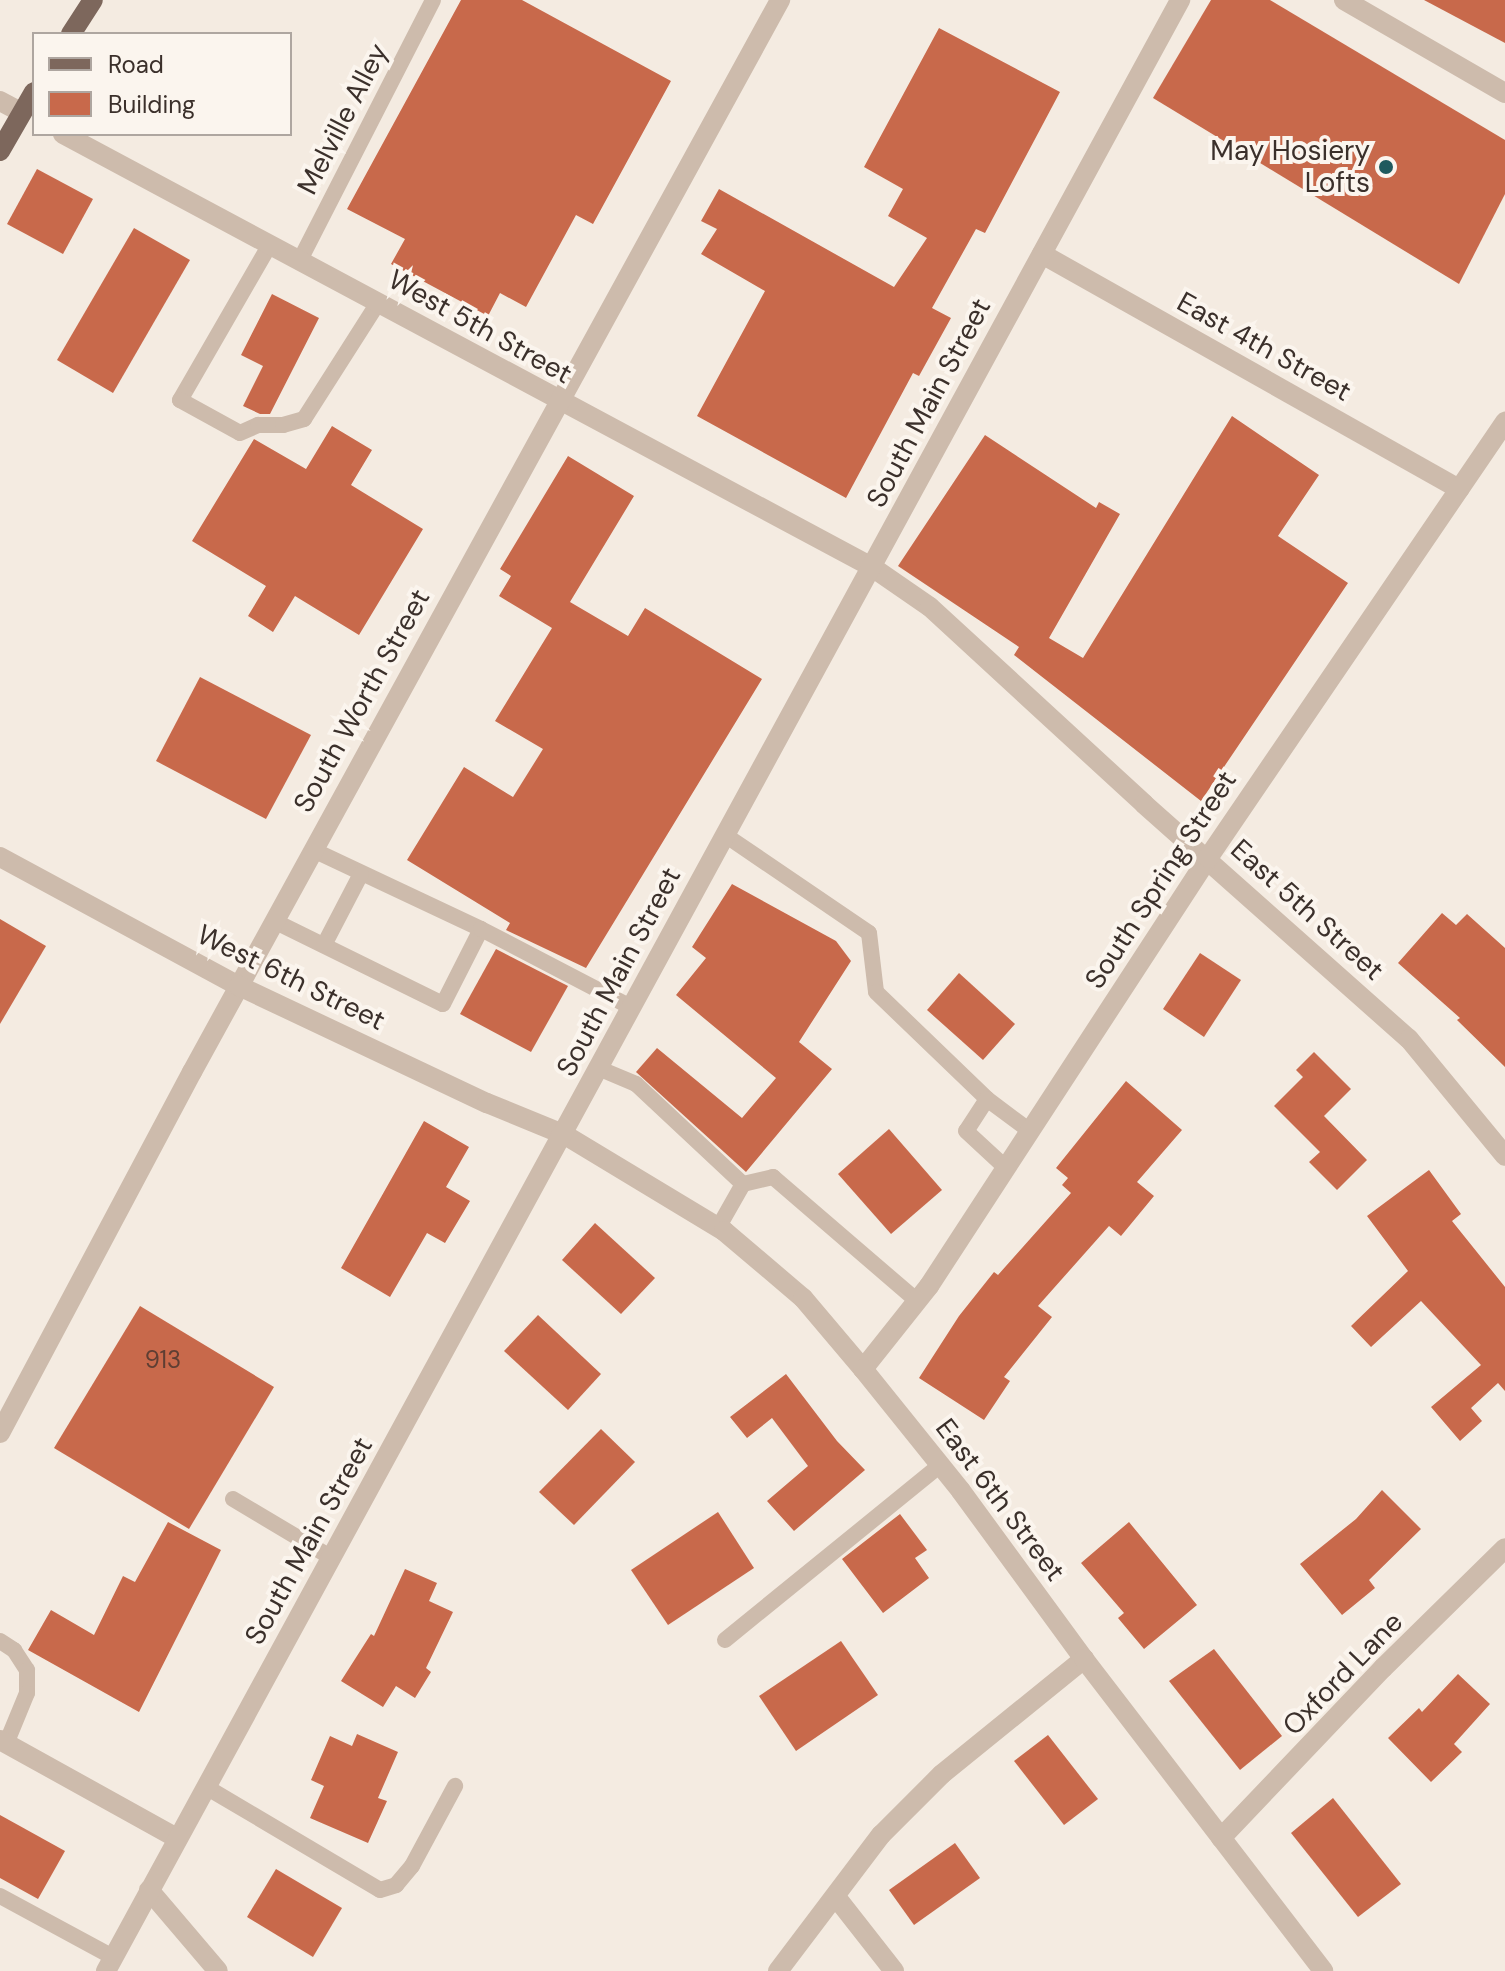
<!DOCTYPE html>
<style>
body{margin:0}
#map{position:relative;width:1505px;height:1971px;overflow:hidden;background:#f4ebe1;font-family:"DM Sans",sans-serif}
div>[style]{position:absolute}
.building>*{inset:0;background:#c8694b}
.service>*{height:16px;margin:-8px;padding:0 8px;transform-origin:8px;border-radius:8px;background:#cdbbac}
.minor>*{height:20px;margin:-10px;padding:0 10px;transform-origin:10px;border-radius:10px;background:#cdbbac}
.tertiary>*{height:20px;margin:-10px;padding:0 10px;transform-origin:10px;border-radius:10px;background:#cdbbac}
.primary>*{height:20px;margin:-10px;padding:0 10px;transform-origin:10px;border-radius:10px;background:#7d675c}
.dots>*{width:22px;height:22px;translate:-50% -50%;box-sizing:border-box;border:4px solid #fbf5ee;border-radius:50%}
span{translate:-50% -50%;white-space:nowrap;text-align:center;line-height:1.15;-webkit-text-stroke:8px #fbf5ee;paint-order:stroke}
.number-label{font-size:24px;color:#5e3e33}
.number-label span{-webkit-text-stroke-width:0}
.street-label{font-size:28px;color:#3b302b}
.poi-label{font-size:28px;color:#3b302b}
.right{translate:-100% -50%;text-align:right}
.legend{position:absolute;left:32px;top:32px;width:260px;height:104px;box-sizing:border-box;background:#fbf5ee;border:2px solid #aea6a0;margin:0;padding:10px 14px;list-style:none;font-size:24px;color:#3b302b}
.legend li{display:flex;align-items:center;gap:16px;height:40px}
.legend b{width:40px;border:2px solid #aea6a0}
</style>
<div id="map">
<div class="building">
<i style="clip-path:polygon(461px 0,522px 0,671px 81px,593px 224px,576px 215px,526px 307px,500px 293px,488px 316px,391px 264px,405px 239px,347px 209px)"></i>
<i style="clip-path:polygon(1211px 0,1270px 0,1505px 140px,1505px 194px,1459px 284px,1153px 98px)"></i>
<i style="clip-path:polygon(1424px 0,1505px 0,1505px 43px)"></i>
<i style="clip-path:polygon(939px 28px,1060px 92px,985px 233px,976px 229px,932px 308px,951px 318px,919px 376px,913px 373px,846px 498px,697px 416px,765px 291px,701px 254px,717px 229px,701px 221px,719px 189px,894px 287px,927px 238px,888px 216px,903px 189px,864px 167px)"></i>
<i style="clip-path:polygon(37px 169px,93px 199px,63px 254px,7px 224px)"></i>
<i style="clip-path:polygon(134px 228px,190px 260px,113px 393px,57px 360px)"></i>
<i style="clip-path:polygon(272px 294px,319px 318px,270px 414px,260px 414px,243px 406px,263px 366px,241px 355px)"></i>
<i style="clip-path:polygon(1232px 416px,1319px 475px,1278px 536px,1348px 583px,1201px 801px,1014px 655px,1019px 647px,898px 566px,985px 435px,1096px 508px,1099px 502px,1120px 514px,1049px 638px,1083px 658px)"></i>
<i style="clip-path:polygon(332px 426px,372px 450px,351px 485px,423px 529px,359px 635px,295px 596px,273px 632px,248px 616px,266px 586px,192px 541px,254px 439px,306px 469px)"></i>
<i style="clip-path:polygon(568px 456px,634px 496px,570px 602px,628px 636px,645px 608px,762px 679px,586px 968px,506px 930px,510px 923px,407px 860px,464px 767px,513px 797px,543px 749px,495px 721px,552px 628px,499px 596px,511px 576px,500px 569px)"></i>
<i style="clip-path:polygon(200px 677px,311px 735px,266px 819px,156px 761px)"></i>
<i style="clip-path:polygon(732px 884px,836px 941px,851px 961px,799px 1042px,832px 1069px,746px 1172px,636px 1072px,657px 1048px,742px 1118px,776px 1078px,676px 995px,706px 958px,692px 947px)"></i>
<i style="clip-path:polygon(1442px 913px,1456px 925px,1467px 914px,1505px 948px,1505px 1067px,1457px 1020px,1460px 1018px,1398px 963px)"></i>
<i style="clip-path:polygon(0 919px,46px 946px,0 1024px)"></i>
<i style="clip-path:polygon(496px 949px,568px 986px,531px 1052px,460px 1014px)"></i>
<i style="clip-path:polygon(1200px 953px,1241px 980px,1204px 1037px,1163px 1009px)"></i>
<i style="clip-path:polygon(959px 973px,1015px 1024px,983px 1060px,927px 1010px)"></i>
<i style="clip-path:polygon(1314px 1052px,1351px 1089px,1324px 1116px,1367px 1160px,1337px 1190px,1309px 1162px,1320px 1152px,1274px 1106px,1303px 1077px,1296px 1070px)"></i>
<i style="clip-path:polygon(1126px 1081px,1182px 1130px,1137px 1182px,1154px 1196px,1121px 1236px,1109px 1226px,1038px 1306px,1052px 1317px,1004px 1377px,1010px 1381px,984px 1420px,919px 1378px,959px 1316px,994px 1272px,998px 1275px,1071px 1193px,1062px 1185px,1068px 1178px,1056px 1168px)"></i>
<i style="clip-path:polygon(424px 1121px,469px 1147px,446px 1187px,470px 1201px,445px 1243px,427px 1233px,390px 1297px,341px 1268px)"></i>
<i style="clip-path:polygon(889px 1129px,942px 1190px,891px 1234px,838px 1174px)"></i>
<i style="clip-path:polygon(1429px 1170px,1461px 1214px,1452px 1221px,1505px 1287px,1505px 1391px,1498px 1383px,1471px 1408px,1482px 1421px,1460px 1441px,1431px 1407px,1481px 1365px,1421px 1301px,1371px 1347px,1351px 1326px,1408px 1271px,1367px 1216px)"></i>
<i style="clip-path:polygon(595px 1223px,655px 1278px,621px 1314px,562px 1260px)"></i>
<i style="clip-path:polygon(140px 1306px,274px 1387px,189px 1529px,54px 1448px)"></i>
<i style="clip-path:polygon(538px 1315px,601px 1374px,568px 1410px,504px 1351px)"></i>
<i style="clip-path:polygon(786px 1374px,837px 1441px,865px 1470px,794px 1531px,767px 1501px,808px 1466px,772px 1418px,747px 1438px,730px 1417px)"></i>
<i style="clip-path:polygon(601px 1429px,635px 1462px,574px 1525px,539px 1492px)"></i>
<i style="clip-path:polygon(1382px 1490px,1421px 1529px,1369px 1580px,1375px 1588px,1342px 1615px,1300px 1564px,1356px 1519px)"></i>
<i style="clip-path:polygon(718px 1512px,754px 1568px,668px 1625px,631px 1570px)"></i>
<i style="clip-path:polygon(900px 1514px,927px 1550px,915px 1558px,929px 1578px,883px 1613px,842px 1559px)"></i>
<i style="clip-path:polygon(168px 1522px,221px 1550px,139px 1712px,28px 1650px,51px 1610px,94px 1635px,123px 1576px,135px 1582px)"></i>
<i style="clip-path:polygon(1129px 1522px,1197px 1605px,1144px 1649px,1118px 1618px,1124px 1613px,1081px 1563px)"></i>
<i style="clip-path:polygon(405px 1569px,437px 1583px,429px 1601px,453px 1612px,426px 1668px,431px 1672px,415px 1698px,396px 1686px,383px 1707px,341px 1681px,371px 1634px,374px 1636px)"></i>
<i style="clip-path:polygon(841px 1641px,878px 1695px,796px 1751px,759px 1696px)"></i>
<i style="clip-path:polygon(1214px 1649px,1282px 1736px,1240px 1770px,1169px 1681px)"></i>
<i style="clip-path:polygon(1458px 1674px,1490px 1704px,1454px 1744px,1462px 1752px,1431px 1782px,1388px 1738px,1419px 1708px,1422px 1712px)"></i>
<i style="clip-path:polygon(357px 1734px,398px 1752px,378px 1798px,387px 1801px,368px 1843px,310px 1818px,324px 1786px,311px 1780px,330px 1736px,352px 1746px)"></i>
<i style="clip-path:polygon(1048px 1735px,1098px 1799px,1064px 1825px,1014px 1761px)"></i>
<i style="clip-path:polygon(1333px 1798px,1401px 1884px,1358px 1917px,1291px 1833px)"></i>
<i style="clip-path:polygon(0 1815px,65px 1851px,38px 1899px,0 1878px)"></i>
<i style="clip-path:polygon(955px 1843px,980px 1878px,914px 1925px,889px 1890px)"></i>
<i style="clip-path:polygon(276px 1869px,342px 1908px,313px 1957px,247px 1917px)"></i>
</div>
<div class="service">
<i style="left:269px;top:246px;width:178px;rotate:120deg"></i>
<i style="left:180px;top:400px;width:68px;rotate:28.8deg"></i>
<i style="left:240px;top:433px;width:20px;rotate:-24deg"></i>
<i style="left:258px;top:425px;width:25px"></i>
<i style="left:283px;top:425px;width:22px;rotate:-16deg"></i>
<i style="left:304px;top:419px;width:138px;rotate:-57.5deg"></i>
<i style="left:299px;top:262px;width:294px;rotate:-62.9deg"></i>
<i style="left:725px;top:835px;width:174px;rotate:34.2deg"></i>
<i style="left:869px;top:933px;width:59px;rotate:83.2deg"></i>
<i style="left:876px;top:992px;width:154px;rotate:43.9deg"></i>
<i style="left:987px;top:1099px;width:54px;rotate:36.7deg"></i>
<i style="left:274px;top:921px;width:188px;rotate:26.2deg"></i>
<i style="left:443px;top:1004px;width:84px;rotate:-63.1deg"></i>
<i style="left:481px;top:929px;width:186px;rotate:-154.8deg"></i>
<i style="left:481px;top:929px;width:169px;rotate:27.5deg"></i>
<i style="left:324px;top:945px;width:80px;rotate:-62.5deg"></i>
<i style="left:598px;top:1068px;width:41px;rotate:22.8deg"></i>
<i style="left:636px;top:1084px;width:146px;rotate:43.1deg"></i>
<i style="left:743px;top:1184px;width:51px;rotate:119.6deg"></i>
<i style="left:987px;top:1099px;width:38px;rotate:123deg"></i>
<i style="left:966px;top:1131px;width:54px;rotate:42.8deg"></i>
<i style="left:743px;top:1184px;width:31px;rotate:-13deg"></i>
<i style="left:773px;top:1177px;width:190px;rotate:40.7deg"></i>
<i style="left:233px;top:1499px;width:115px;rotate:30.8deg"></i>
<i style="left:725px;top:1640px;width:277px;rotate:-39.1deg"></i>
<i style="left:0;top:1641px;width:17px;rotate:33deg"></i>
<i style="left:14px;top:1650px;width:24px;rotate:57deg"></i>
<i style="left:27px;top:1670px;width:23px;rotate:90deg"></i>
<i style="left:27px;top:1693px;width:55px;rotate:112.4deg"></i>
<i style="left:206px;top:1787px;width:202px;rotate:30.6deg"></i>
<i style="left:380px;top:1890px;width:17px;rotate:-17deg"></i>
<i style="left:396px;top:1885px;width:25px;rotate:-50deg"></i>
<i style="left:412px;top:1866px;width:91px;rotate:-61.7deg"></i>
<i style="left:0;top:1896px;width:128px;rotate:28.4deg"></i>
</div>
<div class="minor">
<i style="left:63px;top:134px;width:918px;rotate:28.16deg"></i>
<i style="left:872px;top:567px;width:70px;rotate:34.6deg"></i>
<i style="left:930px;top:607px;width:291px;rotate:42.6deg"></i>
<i style="left:1144px;top:804px;width:354px;rotate:41.6deg"></i>
<i style="left:1409px;top:1039px;width:151px;rotate:50.6deg"></i>
<i style="left:1042px;top:254px;width:479px;rotate:29.4deg"></i>
<i style="left:863px;top:1369px;width:106px;rotate:-51.5deg"></i>
<i style="left:929px;top:1286px;width:511px;rotate:-56.9deg"></i>
<i style="left:1208px;top:858px;width:528px;rotate:-55.74deg"></i>
<i style="left:0;top:1433px;width:409px;rotate:-62deg"></i>
<i style="left:192px;top:1072px;width:1223px;rotate:-61.25deg"></i>
<i style="left:0;top:1740px;width:202px;rotate:29deg"></i>
<i style="left:1221px;top:1838px;width:235px;rotate:-46.4deg"></i>
<i style="left:1383px;top:1668px;width:171px;rotate:-44.5deg"></i>
<i style="left:149px;top:1890px;width:106px;rotate:49.6deg"></i>
<i style="left:836px;top:1897px;width:94px;rotate:51.9deg"></i>
<i style="left:778px;top:1971px;width:171px;rotate:-52.9deg"></i>
<i style="left:881px;top:1835px;width:86px;rotate:-45deg"></i>
<i style="left:942px;top:1774px;width:183px;rotate:-39deg"></i>
</div>
<div class="tertiary">
<i style="left:1344px;top:0;width:186px;rotate:30deg"></i>
<i style="left:0;top:101px;width:24px;rotate:28deg"></i>
<i style="left:0;top:857px;width:272px;rotate:28.4deg"></i>
<i style="left:239px;top:986px;width:274px;rotate:25.3deg"></i>
<i style="left:487px;top:1103px;width:84px;rotate:22.3deg"></i>
<i style="left:565px;top:1135px;width:186px;rotate:31.1deg"></i>
<i style="left:724px;top:1231px;width:104px;rotate:40.3deg"></i>
<i style="left:803px;top:1298px;width:93px;rotate:49.8deg"></i>
<i style="left:863px;top:1369px;width:156px;rotate:51.2deg"></i>
<i style="left:961px;top:1491px;width:208px;rotate:53.8deg"></i>
<i style="left:1084px;top:1659px;width:393px;rotate:52.5deg"></i>
<i style="left:106px;top:1971px;width:2245px;rotate:-61.41deg"></i>
</div>
<div class="primary">
<i style="left:71px;top:34px;width:40px;rotate:-57.1deg"></i>
<i style="left:0;top:151px;width:68px;rotate:-60deg"></i>
</div>
<div class="dots">
<i style="left:1386px;top:167px;background:#1f5a5e"></i>
</div>
<div class="number-label">
<span style="left:163px;top:1360px">913</span>
</div>
<div class="street-label">
<span style="left:343px;top:119px;rotate:-63deg">Melville Alley</span>
<span style="left:480px;top:327px;rotate:29deg">West 5th Street</span>
<span style="left:1264px;top:347px;rotate:29deg">East 4th Street</span>
<span style="left:929px;top:403px;rotate:-62deg">South Main Street</span>
<span style="left:362px;top:701px;rotate:-61deg">South Worth Street</span>
<span style="left:1161px;top:880px;rotate:-57deg">South Spring Street</span>
<span style="left:1307px;top:910px;rotate:42deg">East 5th Street</span>
<span style="left:619px;top:972px;rotate:-62deg">South Main Street</span>
<span style="left:291px;top:978px;rotate:26deg">West 6th Street</span>
<span style="left:1000px;top:1500px;rotate:53deg">East 6th Street</span>
<span style="left:309px;top:1541px;rotate:-61deg">South Main Street</span>
<span style="left:1343px;top:1674px;rotate:-46deg">Oxford Lane</span>
</div>
<div class="poi-label">
<span class="right" style="left:1370px;top:167px">May Hosiery<br>Lofts</span>
</div>
<ul class="legend">
<li><b style="height:10px;background:#7d675c"></b>Road</li>
<li><b style="height:22px;background:#c8694b"></b>Building</li>
</ul>
</div>
